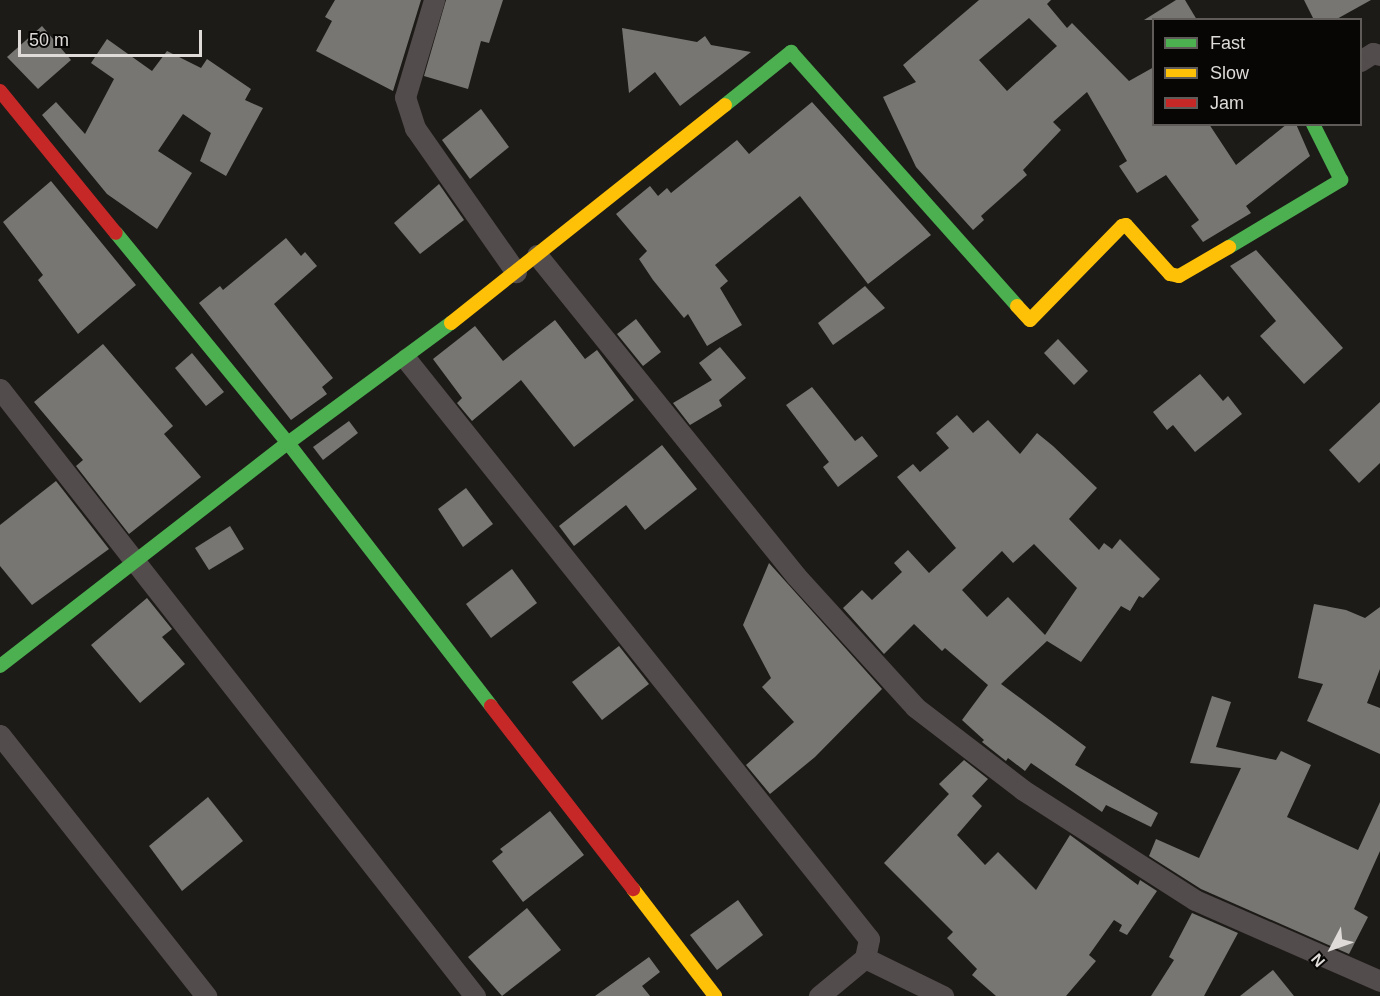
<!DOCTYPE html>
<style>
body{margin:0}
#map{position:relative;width:1380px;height:996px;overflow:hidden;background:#1d1b18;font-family:Arial,sans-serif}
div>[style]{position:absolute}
.building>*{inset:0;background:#787673}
.street>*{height:21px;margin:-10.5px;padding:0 10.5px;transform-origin:10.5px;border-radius:10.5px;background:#534c4c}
.fast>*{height:14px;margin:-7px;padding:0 7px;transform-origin:7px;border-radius:7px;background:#4caf50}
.slow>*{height:14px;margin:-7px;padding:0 7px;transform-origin:7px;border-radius:7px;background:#ffc107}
.jam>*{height:14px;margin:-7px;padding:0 7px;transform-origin:7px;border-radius:7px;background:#c62828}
span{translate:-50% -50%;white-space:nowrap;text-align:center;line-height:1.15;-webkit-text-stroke:6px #080605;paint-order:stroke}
.legend{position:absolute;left:1152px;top:18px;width:210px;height:108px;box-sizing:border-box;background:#080605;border:2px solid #5e5b59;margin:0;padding:8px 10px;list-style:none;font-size:18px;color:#dedbd8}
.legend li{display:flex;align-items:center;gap:12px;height:30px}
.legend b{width:30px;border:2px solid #5e5b59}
.north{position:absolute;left:1302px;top:918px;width:60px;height:60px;-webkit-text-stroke:4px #080605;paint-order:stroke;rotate:229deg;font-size:16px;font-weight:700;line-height:24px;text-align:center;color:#dedbd8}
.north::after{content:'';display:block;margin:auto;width:21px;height:27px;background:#dedbd8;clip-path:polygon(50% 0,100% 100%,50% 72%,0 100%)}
.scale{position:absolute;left:18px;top:30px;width:184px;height:27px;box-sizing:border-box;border:3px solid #dedbd8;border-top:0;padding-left:8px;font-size:18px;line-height:21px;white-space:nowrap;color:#dedbd8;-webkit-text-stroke:4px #080605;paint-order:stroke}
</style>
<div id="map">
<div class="building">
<i style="clip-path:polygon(335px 0,421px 0,393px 91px,316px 51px,332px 21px,325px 17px)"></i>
<i style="clip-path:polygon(446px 0,503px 0,489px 43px,481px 41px,468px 89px,424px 76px)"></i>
<i style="clip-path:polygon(evenodd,979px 0,1051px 0,1047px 4px,1067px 28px,1072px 23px,1129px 81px,1154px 67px,1154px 124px,1209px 124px,1236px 165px,1287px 124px,1296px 124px,1310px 156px,1246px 206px,1251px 213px,1203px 242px,1191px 226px,1199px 220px,1166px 175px,1137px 193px,1119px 166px,1127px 161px,1087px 92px,1053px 122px,1061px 130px,1023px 170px,1027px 175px,981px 216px,984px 220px,973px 230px,916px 167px,883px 97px,916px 82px,903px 65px,979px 0,1029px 18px,1057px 46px,1007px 91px,979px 60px,1029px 18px)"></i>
<i style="clip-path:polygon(1176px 0,1185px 0,1197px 20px,1144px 20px)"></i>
<i style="clip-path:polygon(1304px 0,1371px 0,1335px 20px,1314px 20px)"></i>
<i style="clip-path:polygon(42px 26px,71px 60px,38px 89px,7px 57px)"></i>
<i style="clip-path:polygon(622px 28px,697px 42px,705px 36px,711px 45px,751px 52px,680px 106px,655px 72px,629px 93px)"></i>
<i style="clip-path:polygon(107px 39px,152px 71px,167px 51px,201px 68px,207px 59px,251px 89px,245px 100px,263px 108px,226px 176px,200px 161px,211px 133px,183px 114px,158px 151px,192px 173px,157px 229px,107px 194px,42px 115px,56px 102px,85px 134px,114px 79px,91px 63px)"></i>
<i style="clip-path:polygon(812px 102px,931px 235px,868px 284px,800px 196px,715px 265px,728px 281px,720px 288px,742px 325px,707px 346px,688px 314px,684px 318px,653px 280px,639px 259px,647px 251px,616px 214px,650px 186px,658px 196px,667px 188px,671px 193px,737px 140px,749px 154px)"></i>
<i style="clip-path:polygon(481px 109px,509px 147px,470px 179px,442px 140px)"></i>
<i style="clip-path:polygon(51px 181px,136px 285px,78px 334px,38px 280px,43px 275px,3px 222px)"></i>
<i style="clip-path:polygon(439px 184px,464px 220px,420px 254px,394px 223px)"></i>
<i style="clip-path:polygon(286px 238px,301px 256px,305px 252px,317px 266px,274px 304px,333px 378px,322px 387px,327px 394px,291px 420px,199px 303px,220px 286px,223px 290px)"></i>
<i style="clip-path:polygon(1256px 250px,1343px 348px,1304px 384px,1260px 336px,1276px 321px,1230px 266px)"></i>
<i style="clip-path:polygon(865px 286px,885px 308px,833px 345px,818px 323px)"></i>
<i style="clip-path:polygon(636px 319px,661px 352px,643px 366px,617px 334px)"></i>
<i style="clip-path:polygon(555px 320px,585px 359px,597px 350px,634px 400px,574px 447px,521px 380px,472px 421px,457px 403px,462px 398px,433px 359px,475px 326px,503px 361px)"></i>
<i style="clip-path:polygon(1058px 339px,1088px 371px,1074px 385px,1044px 353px)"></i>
<i style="clip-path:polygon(103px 344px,173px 426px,164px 434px,201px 477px,129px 534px,76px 466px,83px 460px,34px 402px)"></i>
<i style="clip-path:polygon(720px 347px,746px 378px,719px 400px,722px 406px,690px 425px,673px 403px,712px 380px,699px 363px)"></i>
<i style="clip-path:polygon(192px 353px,224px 392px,206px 406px,175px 368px)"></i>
<i style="clip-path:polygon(1200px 374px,1223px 401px,1228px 396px,1242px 414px,1195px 452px,1173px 425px,1167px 430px,1153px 412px)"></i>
<i style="clip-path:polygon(812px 387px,855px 441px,862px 436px,878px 456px,838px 487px,823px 467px,829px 462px,786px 405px)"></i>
<i style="clip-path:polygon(1380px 402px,1380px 463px,1359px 483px,1329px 450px)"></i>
<i style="clip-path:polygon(evenodd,957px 415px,973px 433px,988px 420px,1020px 454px,1037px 433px,1053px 446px,1097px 488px,1069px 519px,1099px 550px,1104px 543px,1112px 549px,1120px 539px,1160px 579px,1143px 598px,1139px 596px,1130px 611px,1121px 606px,1081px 662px,1047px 641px,1001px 684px,1086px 747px,1075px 765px,1158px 813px,1151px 827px,1106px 805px,1102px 812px,1031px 763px,1025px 771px,1008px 758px,1006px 761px,982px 742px,984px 740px,962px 720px,988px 685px,945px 648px,942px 651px,914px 624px,884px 654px,843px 608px,862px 590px,872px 600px,902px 572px,894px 563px,908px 550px,929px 573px,956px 548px,897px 477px,913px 464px,920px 472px,949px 448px,936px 433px,957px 415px,1034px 544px,1077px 588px,1045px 635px,1008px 597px,987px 617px,962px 590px,1002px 551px,1013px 563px,1034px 544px)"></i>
<i style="clip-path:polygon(349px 421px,358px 433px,323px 460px,313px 447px)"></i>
<i style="clip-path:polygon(662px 445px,697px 489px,645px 530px,626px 505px,574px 546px,559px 526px)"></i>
<i style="clip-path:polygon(56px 481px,109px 549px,32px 605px,0 566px,0 525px)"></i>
<i style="clip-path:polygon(466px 488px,493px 524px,463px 547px,438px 509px)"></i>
<i style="clip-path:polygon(230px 526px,244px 549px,209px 570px,195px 548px)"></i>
<i style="clip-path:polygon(769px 563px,882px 689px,815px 757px,770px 794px,746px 765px,794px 722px,762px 687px,771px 678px,743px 625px)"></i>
<i style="clip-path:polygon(512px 569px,537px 603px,491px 638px,466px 604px)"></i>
<i style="clip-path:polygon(147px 598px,172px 629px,162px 637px,185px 664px,140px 703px,91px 645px)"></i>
<i style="clip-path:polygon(1314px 604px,1346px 610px,1365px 618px,1380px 607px,1380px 669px,1367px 703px,1380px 708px,1380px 754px,1307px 721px,1323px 684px,1298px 678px)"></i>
<i style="clip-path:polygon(619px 646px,649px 684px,602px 720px,572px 682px)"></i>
<i style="clip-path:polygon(1212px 696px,1231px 702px,1216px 747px,1276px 760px,1281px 751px,1311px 765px,1287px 817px,1358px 850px,1380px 802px,1380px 851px,1354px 909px,1368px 917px,1349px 954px,1201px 889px,1149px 856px,1156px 839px,1199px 858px,1241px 768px,1190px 763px)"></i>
<i style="clip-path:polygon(964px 760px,988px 779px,972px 796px,982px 806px,957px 835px,985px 865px,998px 852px,1036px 890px,1070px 835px,1138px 885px,1140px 880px,1157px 891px,1127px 935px,1119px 931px,1122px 925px,1114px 920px,1089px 955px,1096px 961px,1066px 996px,996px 996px,972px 975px,977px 969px,947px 938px,953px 932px,884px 863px,949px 794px,939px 784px)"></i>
<i style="clip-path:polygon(208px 797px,243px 841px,182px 891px,149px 846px)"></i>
<i style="clip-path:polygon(550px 811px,584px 855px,523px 902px,492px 861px,503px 852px,500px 849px)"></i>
<i style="clip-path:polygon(738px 900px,763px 935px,717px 970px,690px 935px)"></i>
<i style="clip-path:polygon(527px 908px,561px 950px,502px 996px,468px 957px)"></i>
<i style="clip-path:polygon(1192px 913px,1238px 933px,1204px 996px,1151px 996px,1174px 960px,1169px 957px)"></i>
<i style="clip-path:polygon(649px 957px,660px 972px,642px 986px,650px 996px,595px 996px)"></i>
<i style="clip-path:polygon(1273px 970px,1294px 996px,1240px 996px)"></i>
</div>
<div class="street">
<i style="left:434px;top:0;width:101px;rotate:106.6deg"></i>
<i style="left:405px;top:97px;width:33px;rotate:72deg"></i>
<i style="left:415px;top:128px;width:176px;rotate:55deg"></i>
<i style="left:1360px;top:61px;width:15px;rotate:-32deg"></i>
<i style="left:1373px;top:53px;width:7px;rotate:16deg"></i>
<i style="left:537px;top:255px;width:412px;rotate:51.1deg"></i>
<i style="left:796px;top:576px;width:177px;rotate:47.7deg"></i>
<i style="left:915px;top:707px;width:136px;rotate:37.5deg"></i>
<i style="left:1023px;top:790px;width:204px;rotate:32.6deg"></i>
<i style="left:1195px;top:900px;width:202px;rotate:23.6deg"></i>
<i style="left:406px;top:359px;width:742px;rotate:51.4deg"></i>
<i style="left:869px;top:939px;width:19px;rotate:102deg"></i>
<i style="left:865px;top:958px;width:60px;rotate:140.4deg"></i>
<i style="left:0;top:389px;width:771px;rotate:51.96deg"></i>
<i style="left:0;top:735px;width:333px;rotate:51.7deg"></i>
<i style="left:865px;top:958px;width:87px;rotate:26deg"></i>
</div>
<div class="fast">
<i style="left:725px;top:105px;width:85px;rotate:-38.8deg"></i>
<i style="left:791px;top:52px;width:340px;rotate:48.3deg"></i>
<i style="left:116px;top:233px;width:271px;rotate:50.7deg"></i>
<i style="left:288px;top:443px;width:332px;rotate:52.3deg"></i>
<i style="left:1229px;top:247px;width:131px;rotate:-30.9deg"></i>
<i style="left:1341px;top:180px;width:63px;rotate:-116.6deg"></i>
<i style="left:0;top:666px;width:364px;rotate:-37.8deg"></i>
<i style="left:288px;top:443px;width:202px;rotate:-36.4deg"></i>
</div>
<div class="slow">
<i style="left:1017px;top:306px;width:19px;rotate:47deg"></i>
<i style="left:1030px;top:320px;width:132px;rotate:-45.6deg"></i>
<i style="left:1122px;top:226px;width:4px;rotate:-14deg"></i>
<i style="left:1126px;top:225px;width:66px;rotate:48.1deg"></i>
<i style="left:1170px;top:274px;width:9px;rotate:13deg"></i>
<i style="left:1179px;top:276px;width:58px;rotate:-30.1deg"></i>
<i style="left:451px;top:323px;width:350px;rotate:-38.5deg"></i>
<i style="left:633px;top:889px;width:135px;rotate:52.5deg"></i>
</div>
<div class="jam">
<i style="left:0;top:91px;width:183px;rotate:50.8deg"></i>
<i style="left:491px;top:706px;width:232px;rotate:52.2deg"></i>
</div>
<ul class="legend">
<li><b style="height:8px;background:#4caf50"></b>Fast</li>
<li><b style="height:8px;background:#ffc107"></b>Slow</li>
<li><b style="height:8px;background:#c62828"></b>Jam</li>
</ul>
<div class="north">N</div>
<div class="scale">50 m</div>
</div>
